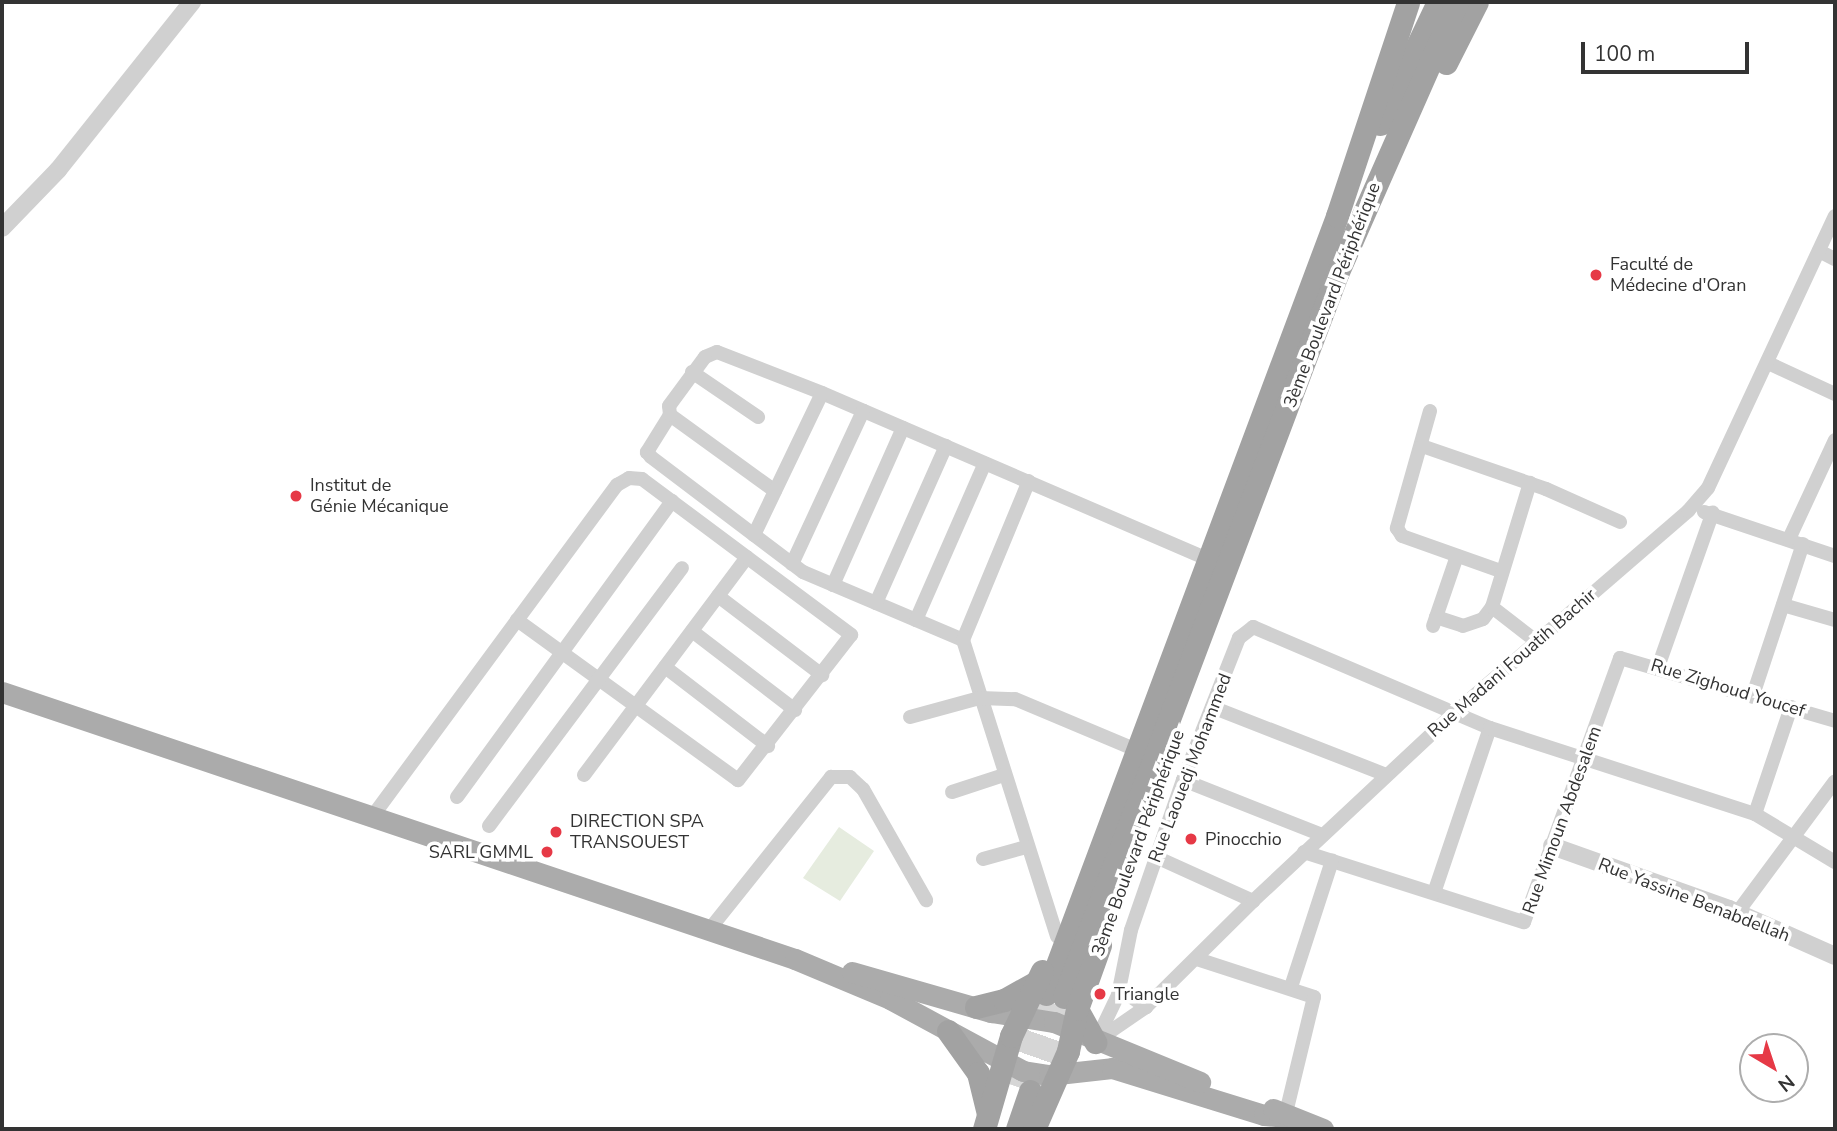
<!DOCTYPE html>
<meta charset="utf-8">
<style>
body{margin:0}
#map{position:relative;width:1837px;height:1131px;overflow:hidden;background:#fff;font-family:"Nunito Sans",sans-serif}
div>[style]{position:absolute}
.green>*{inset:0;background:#e6ecdf}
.trunk-tunnel>*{height:23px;margin-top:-11.5px;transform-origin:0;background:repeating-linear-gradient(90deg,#d6d6d6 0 23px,transparent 0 34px)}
.minor>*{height:14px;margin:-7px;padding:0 7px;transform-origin:7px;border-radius:7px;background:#d0d0d0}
.tertiary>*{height:18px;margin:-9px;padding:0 9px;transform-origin:9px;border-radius:9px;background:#d0d0d0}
.primary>*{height:21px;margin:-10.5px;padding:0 10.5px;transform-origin:10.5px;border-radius:10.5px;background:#ababab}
.trunk>*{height:23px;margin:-11.5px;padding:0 11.5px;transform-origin:11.5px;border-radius:11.5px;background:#a2a2a2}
.dots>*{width:19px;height:19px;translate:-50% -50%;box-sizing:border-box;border:4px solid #fff;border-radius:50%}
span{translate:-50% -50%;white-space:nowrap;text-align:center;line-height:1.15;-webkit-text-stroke:7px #fff;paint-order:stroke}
.poi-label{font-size:18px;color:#333}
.left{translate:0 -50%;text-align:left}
.right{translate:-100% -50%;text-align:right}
.street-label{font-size:18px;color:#333}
.frame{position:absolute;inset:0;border:4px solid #333;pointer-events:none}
.north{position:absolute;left:1739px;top:1033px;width:70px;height:70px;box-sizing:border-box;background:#fff;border:2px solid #adadad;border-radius:50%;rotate:141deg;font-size:19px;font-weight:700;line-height:28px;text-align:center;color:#333}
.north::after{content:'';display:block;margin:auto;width:24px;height:32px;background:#e63946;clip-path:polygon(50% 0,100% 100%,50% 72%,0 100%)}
.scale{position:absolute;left:1581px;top:42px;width:168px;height:32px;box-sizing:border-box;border:4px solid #333;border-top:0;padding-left:9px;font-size:21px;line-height:24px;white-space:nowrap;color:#333;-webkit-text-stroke:5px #fff;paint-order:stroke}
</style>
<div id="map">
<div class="green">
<i style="clip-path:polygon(839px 827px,874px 851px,840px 901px,803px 878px)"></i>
</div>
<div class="trunk-tunnel">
<i style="left:1013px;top:1085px;width:97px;rotate:-70.1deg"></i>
<i style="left:1030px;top:1091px;width:100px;rotate:-70.1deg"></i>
</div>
<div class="minor">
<i style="left:1819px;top:251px;width:18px;rotate:27deg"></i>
<i style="left:1768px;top:363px;width:74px;rotate:24.8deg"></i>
<i style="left:692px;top:372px;width:80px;rotate:34.3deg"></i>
<i style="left:1430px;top:411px;width:122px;rotate:105.8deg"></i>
<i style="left:1397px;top:528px;width:9px;rotate:58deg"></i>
<i style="left:1402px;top:536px;width:105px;rotate:19.5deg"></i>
<i style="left:670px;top:415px;width:44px;rotate:121.9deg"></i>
<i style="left:647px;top:452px;width:6px;rotate:51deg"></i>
<i style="left:651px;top:457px;width:191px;rotate:37.1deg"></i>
<i style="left:803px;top:572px;width:174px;rotate:23deg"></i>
<i style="left:963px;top:640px;width:311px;rotate:72.4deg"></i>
<i style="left:1422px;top:446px;width:131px;rotate:19.1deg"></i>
<i style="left:1546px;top:489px;width:81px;rotate:24deg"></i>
<i style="left:775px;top:491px;width:130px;rotate:-144.1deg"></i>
<i style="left:670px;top:415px;width:9px;rotate:-96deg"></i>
<i style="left:669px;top:406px;width:61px;rotate:-53.7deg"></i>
<i style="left:705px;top:357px;width:13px;rotate:-23deg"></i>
<i style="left:717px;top:352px;width:113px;rotate:21.3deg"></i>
<i style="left:822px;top:393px;width:419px;rotate:23.3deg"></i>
<i style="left:1704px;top:512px;width:138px;rotate:18.6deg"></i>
<i style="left:754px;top:535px;width:157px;rotate:-64.4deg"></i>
<i style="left:1789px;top:539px;width:109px;rotate:-65.1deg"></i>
<i style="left:792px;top:564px;width:169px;rotate:-65.1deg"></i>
<i style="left:833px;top:585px;width:172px;rotate:-66deg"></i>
<i style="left:718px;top:596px;width:131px;rotate:37.2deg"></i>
<i style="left:876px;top:603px;width:172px;rotate:-66deg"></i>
<i style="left:1783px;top:605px;width:54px;rotate:16.1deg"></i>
<i style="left:1492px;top:607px;width:130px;rotate:-73deg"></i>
<i style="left:1436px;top:617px;width:28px;rotate:18deg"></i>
<i style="left:1463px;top:626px;width:21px;rotate:-19deg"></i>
<i style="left:1483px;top:619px;width:15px;rotate:-53deg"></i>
<i style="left:1492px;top:607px;width:56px;rotate:37.7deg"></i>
<i style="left:916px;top:620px;width:171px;rotate:-66.3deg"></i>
<i style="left:1433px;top:626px;width:74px;rotate:-71.1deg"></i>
<i style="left:692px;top:631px;width:130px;rotate:37.5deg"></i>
<i style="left:963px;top:640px;width:172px;rotate:-67.5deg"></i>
<i style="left:665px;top:667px;width:130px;rotate:37.5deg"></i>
<i style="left:1658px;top:667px;width:164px;rotate:-70.5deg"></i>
<i style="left:1753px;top:695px;width:159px;rotate:-71.7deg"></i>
<i style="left:1212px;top:707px;width:187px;rotate:21.3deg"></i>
<i style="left:910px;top:717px;width:73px;rotate:-15.2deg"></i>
<i style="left:980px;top:698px;width:35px;rotate:2deg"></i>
<i style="left:1015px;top:699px;width:124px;rotate:22.8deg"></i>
<i style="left:584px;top:775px;width:272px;rotate:-53.2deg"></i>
<i style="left:1183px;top:780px;width:149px;rotate:21.6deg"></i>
<i style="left:952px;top:792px;width:55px;rotate:-18.1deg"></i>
<i style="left:457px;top:797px;width:366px;rotate:-54deg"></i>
<i style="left:1755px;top:814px;width:113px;rotate:-71.4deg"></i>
<i style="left:372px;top:817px;width:413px;rotate:-53.6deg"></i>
<i style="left:617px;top:485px;width:14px;rotate:-30deg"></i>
<i style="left:629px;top:478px;width:13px;rotate:4deg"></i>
<i style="left:642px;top:479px;width:261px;rotate:36.7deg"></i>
<i style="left:851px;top:635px;width:184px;rotate:127.9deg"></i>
<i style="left:738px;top:780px;width:273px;rotate:-144.1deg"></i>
<i style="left:489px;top:826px;width:322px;rotate:-53.2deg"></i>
<i style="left:1304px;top:852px;width:231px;rotate:17.7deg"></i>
<i style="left:1524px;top:922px;width:281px;rotate:-70deg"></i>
<i style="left:1620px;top:658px;width:224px;rotate:16.3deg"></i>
<i style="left:1156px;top:857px;width:107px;rotate:24.4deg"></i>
<i style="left:983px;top:859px;width:45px;rotate:-15.6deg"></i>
<i style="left:1434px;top:893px;width:174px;rotate:-71.3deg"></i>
<i style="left:1737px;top:913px;width:164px;rotate:-53.4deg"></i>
<i style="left:709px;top:930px;width:196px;rotate:-51.4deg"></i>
<i style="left:831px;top:777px;width:19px"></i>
<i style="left:850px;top:777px;width:18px;rotate:43deg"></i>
<i style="left:863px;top:789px;width:128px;rotate:60.4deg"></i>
<i style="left:1197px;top:959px;width:123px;rotate:18deg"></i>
<i style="left:1314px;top:997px;width:123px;rotate:103.6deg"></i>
<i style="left:1291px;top:987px;width:133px;rotate:-72deg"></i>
<i style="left:1120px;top:989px;width:32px;rotate:35deg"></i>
<i style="left:1096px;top:1041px;width:51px;rotate:-64.4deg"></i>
<i style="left:1118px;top:995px;width:66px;rotate:-78.7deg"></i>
<i style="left:1131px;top:930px;width:159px;rotate:-70.9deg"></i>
<i style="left:1183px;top:780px;width:153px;rotate:-68.5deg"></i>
<i style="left:1239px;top:638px;width:18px;rotate:-38deg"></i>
<i style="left:1253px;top:627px;width:258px;rotate:23.1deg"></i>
<i style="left:1490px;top:728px;width:279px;rotate:18deg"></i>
<i style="left:1755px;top:814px;width:93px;rotate:31deg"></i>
<i style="left:1095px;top:1042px;width:62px;rotate:-34.5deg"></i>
<i style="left:1146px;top:1007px;width:151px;rotate:-44.7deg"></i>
<i style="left:1253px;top:901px;width:274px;rotate:-43.1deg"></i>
<i style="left:1453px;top:714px;width:311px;rotate:-40.8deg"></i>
<i style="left:1688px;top:511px;width:30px;rotate:-49deg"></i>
<i style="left:1708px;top:488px;width:300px;rotate:-65deg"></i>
</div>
<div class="tertiary">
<i style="left:2px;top:228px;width:81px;rotate:-46deg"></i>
<i style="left:58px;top:170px;width:215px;rotate:-51.4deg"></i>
<i style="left:1552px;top:846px;width:188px;rotate:19.6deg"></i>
<i style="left:1729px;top:909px;width:116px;rotate:23.9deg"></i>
</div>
<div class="primary">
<i style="left:2px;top:692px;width:837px;rotate:18.61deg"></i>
<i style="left:795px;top:959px;width:103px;rotate:22.8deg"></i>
<i style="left:890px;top:999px;width:151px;rotate:28.4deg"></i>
<i style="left:1023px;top:1071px;width:26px;rotate:9deg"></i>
<i style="left:1049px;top:1075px;width:63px;rotate:-6.3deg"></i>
<i style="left:1112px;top:1068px;width:159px;rotate:17.2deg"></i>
<i style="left:1264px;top:1115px;width:21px;rotate:5deg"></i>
<i style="left:852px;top:972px;width:145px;rotate:16.1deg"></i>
<i style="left:991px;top:1012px;width:64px;rotate:9deg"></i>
<i style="left:1054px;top:1022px;width:158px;rotate:22.3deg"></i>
<i style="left:1273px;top:1109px;width:54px;rotate:21.8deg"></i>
</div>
<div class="trunk">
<i style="left:1446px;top:63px;width:68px;rotate:-63.1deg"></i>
<i style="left:1380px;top:124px;width:135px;rotate:-64.6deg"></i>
<i style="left:1046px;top:994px;width:831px;rotate:-69.49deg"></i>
<i style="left:1337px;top:216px;width:225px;rotate:-71.6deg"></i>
<i style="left:1064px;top:997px;width:773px;rotate:-69.31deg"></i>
<i style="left:1337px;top:274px;width:297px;rotate:-66.2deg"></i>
<i style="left:976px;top:1007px;width:29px;rotate:-14deg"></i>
<i style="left:1004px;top:1000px;width:38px;rotate:-29deg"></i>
<i style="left:1077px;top:1009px;width:38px;rotate:61deg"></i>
<i style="left:948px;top:1031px;width:52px;rotate:54.5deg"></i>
<i style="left:978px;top:1073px;width:42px;rotate:76.3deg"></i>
<i style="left:984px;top:1129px;width:97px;rotate:-73.8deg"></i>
<i style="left:1011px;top:1036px;width:72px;rotate:-64.5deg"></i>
<i style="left:1017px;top:1129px;width:40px;rotate:-71.1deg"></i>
<i style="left:1034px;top:1129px;width:85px;rotate:-66.4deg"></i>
<i style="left:1068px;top:1051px;width:43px;rotate:-77.9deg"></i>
<i style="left:1077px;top:1009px;width:68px;rotate:-70.2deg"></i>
</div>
<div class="dots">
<i style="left:1596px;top:275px;background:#e63946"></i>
<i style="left:296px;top:496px;background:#e63946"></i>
<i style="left:556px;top:832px;background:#e63946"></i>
<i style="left:1191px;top:839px;background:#e63946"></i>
<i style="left:547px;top:852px;background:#e63946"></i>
<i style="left:1100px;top:994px;background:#e63946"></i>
</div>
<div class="poi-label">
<span class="left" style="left:1610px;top:275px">Faculté de<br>Médecine d'Oran</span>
<span class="left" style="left:310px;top:496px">Institut de<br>Génie Mécanique</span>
<span class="left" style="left:570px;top:832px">DIRECTION SPA<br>TRANSOUEST</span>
<span class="left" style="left:1205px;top:839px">Pinocchio</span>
<span class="right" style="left:533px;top:852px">SARL GMML</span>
<span class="left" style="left:1114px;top:994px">Triangle</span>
</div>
<div class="street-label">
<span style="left:1332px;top:295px;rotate:-69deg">3ème Boulevard Périphérique</span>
<span style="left:1512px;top:663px;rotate:-41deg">Rue Madani Fouatih Bachir</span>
<span style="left:1728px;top:688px;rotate:17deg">Rue Zighoud Youcef</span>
<span style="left:1190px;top:768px;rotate:-69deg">Rue Laouedj Mohammed</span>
<span style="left:1562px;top:820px;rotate:-70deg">Rue Mimoun Abdesalem</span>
<span style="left:1138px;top:843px;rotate:-70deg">3ème Boulevard Périphérique</span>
<span style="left:1694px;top:900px;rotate:21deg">Rue Yassine Benabdellah</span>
</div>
<div class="frame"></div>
<div class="north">N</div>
<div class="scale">100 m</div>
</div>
